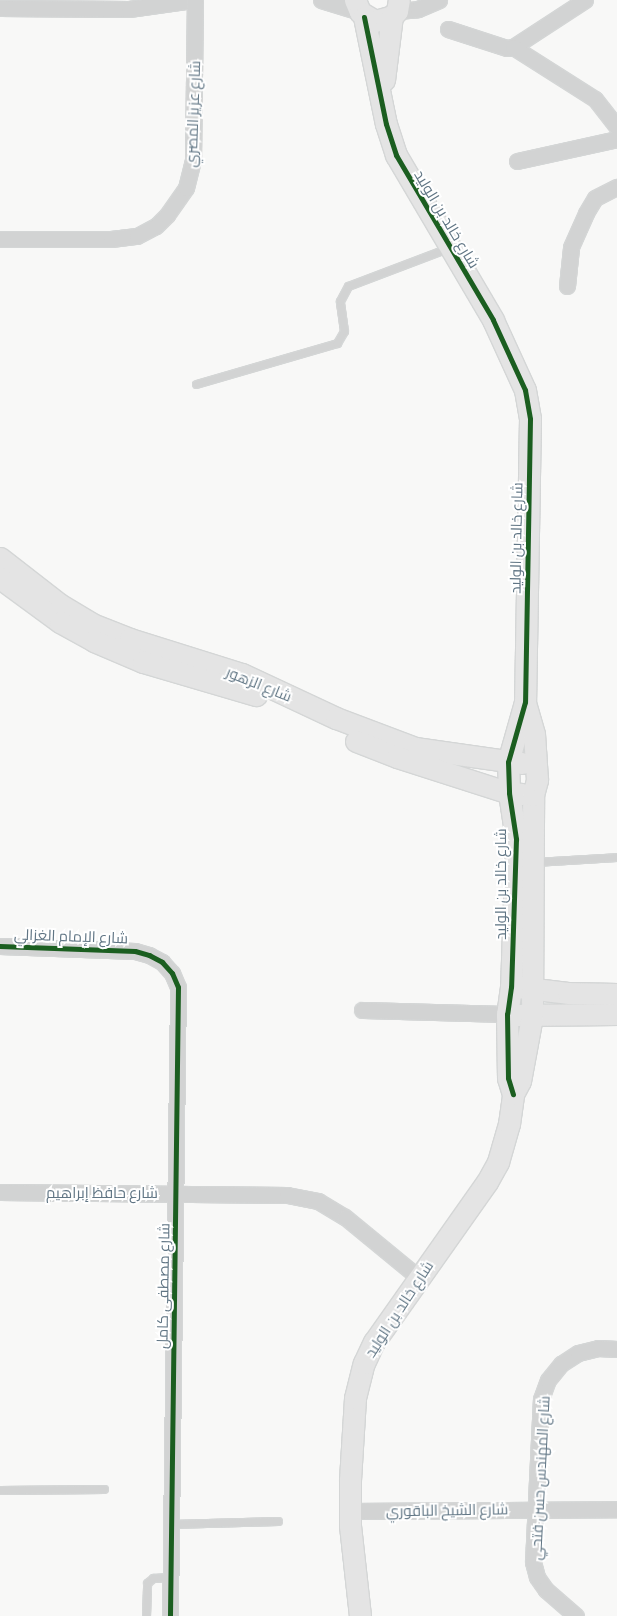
<!DOCTYPE html>
<meta charset="utf-8">
<style>
body{margin:0}
#map{position:relative;width:617px;height:1616px;overflow:hidden;background:#f8f8f7;font-family:"PT Sans Narrow",Cairo,sans-serif}
div>[style]{position:absolute}
.roads{filter:drop-shadow(1px 0 #d4d6d6) drop-shadow(-1px 0 #d4d6d6) drop-shadow(0 1px #d4d6d6) drop-shadow(0 -1px #d4d6d6)}
.lane>*{height:7px;margin:-3.5px;padding:0 3.5px;transform-origin:3.5px;border-radius:3.5px;background:#d2d3d3}
.street>*{height:15px;margin:-7.5px;padding:0 7.5px;transform-origin:7.5px;border-radius:7.5px;background:#d2d3d3}
.secondary>*{height:21px;margin:-10.5px;padding:0 10.5px;transform-origin:10.5px;border-radius:10.5px;background:#e4e4e4}
.cycleway>*{height:5px;margin:-2.5px;padding:0 2.5px;transform-origin:2.5px;border-radius:2.5px;background:#1b5e20}
span{translate:-50% -50%;white-space:nowrap;text-align:center;line-height:1.15;-webkit-text-stroke:4px #fff;paint-order:stroke}
.street-label{font-size:15px;color:#607584}
</style>
<div id="map">
<div class="roads">
<div class="lane">
<i style="left:196px;top:384px;width:147px;rotate:-16.2deg"></i>
<i style="left:337px;top:343px;width:14px;rotate:-60deg"></i>
<i style="left:344px;top:331px;width:30px;rotate:-98deg"></i>
<i style="left:340px;top:301px;width:17px;rotate:-62deg"></i>
<i style="left:348px;top:286px;width:107px;rotate:-20.8deg"></i>
<i style="left:534px;top:862px;width:83px;rotate:-3.4deg"></i>
<i style="left:0;top:1490px;width:104px;rotate:-0.6deg"></i>
<i style="left:171px;top:1524px;width:107px;rotate:-1.6deg"></i>
<i style="left:146px;top:1616px;width:33px;rotate:-88deg"></i>
<i style="left:147px;top:1583px;width:8px;rotate:-40deg"></i>
<i style="left:153px;top:1578px;width:17px;rotate:-3deg"></i>
</div>
<div class="street">
<i style="left:321px;top:0;width:41px;rotate:17.1deg"></i>
<i style="left:0;top:8px;width:129px;rotate:0.4deg"></i>
<i style="left:129px;top:9px;width:66px;rotate:-7.9deg"></i>
<i style="left:397px;top:11px;width:21px;rotate:-5deg"></i>
<i style="left:418px;top:9px;width:23px;rotate:-23deg"></i>
<i style="left:448px;top:29px;width:62px;rotate:17.9deg"></i>
<i style="left:507px;top:48px;width:6px;rotate:-9deg"></i>
<i style="left:513px;top:47px;width:86px;rotate:-33.1deg"></i>
<i style="left:513px;top:47px;width:97px;rotate:32.4deg"></i>
<i style="left:595px;top:99px;width:36px;rotate:52deg"></i>
<i style="left:517px;top:161px;width:102px;rotate:-12.4deg"></i>
<i style="left:0;top:239px;width:111px"></i>
<i style="left:111px;top:239px;width:26px;rotate:-7deg"></i>
<i style="left:137px;top:236px;width:21px;rotate:-28deg"></i>
<i style="left:156px;top:226px;width:16px;rotate:-45deg"></i>
<i style="left:167px;top:215px;width:33px;rotate:-55deg"></i>
<i style="left:186px;top:188px;width:29px;rotate:-76deg"></i>
<i style="left:193px;top:160px;width:160px;rotate:-89.3deg"></i>
<i style="left:567px;top:286px;width:39px;rotate:-84deg"></i>
<i style="left:571px;top:247px;width:37px;rotate:-66deg"></i>
<i style="left:586px;top:213px;width:17px;rotate:-59deg"></i>
<i style="left:595px;top:198px;width:25px;rotate:-27deg"></i>
<i style="left:0;top:946px;width:135px;rotate:2.1deg"></i>
<i style="left:135px;top:951px;width:15px;rotate:16deg"></i>
<i style="left:149px;top:955px;width:15px;rotate:28deg"></i>
<i style="left:162px;top:962px;width:15px;rotate:48deg"></i>
<i style="left:172px;top:973px;width:15px;rotate:67deg"></i>
<i style="left:178px;top:987px;width:629px;rotate:90.73deg"></i>
<i style="left:362px;top:1010px;width:145px;rotate:1.6deg"></i>
<i style="left:0;top:1192px;width:287px;rotate:0.6deg"></i>
<i style="left:287px;top:1195px;width:32px;rotate:11deg"></i>
<i style="left:318px;top:1201px;width:31px;rotate:31deg"></i>
<i style="left:345px;top:1217px;width:94px;rotate:39.4deg"></i>
<i style="left:350px;top:1511px;width:267px;rotate:-0.4deg"></i>
<i style="left:576px;top:1616px;width:40px;rotate:-139deg"></i>
<i style="left:546px;top:1590px;width:16px;rotate:-125deg"></i>
<i style="left:537px;top:1577px;width:16px;rotate:-105deg"></i>
<i style="left:533px;top:1562px;width:163px;rotate:-87.2deg"></i>
<i style="left:541px;top:1399px;width:20px;rotate:-70deg"></i>
<i style="left:548px;top:1380px;width:21px;rotate:-51deg"></i>
<i style="left:561px;top:1364px;width:20px;rotate:-33deg"></i>
<i style="left:578px;top:1353px;width:21px;rotate:-14deg"></i>
<i style="left:598px;top:1348px;width:19px;rotate:3deg"></i>
</div>
<div class="secondary">
<i style="left:355px;top:0;width:13px;rotate:67deg"></i>
<i style="left:360px;top:12px;width:17px;rotate:31deg"></i>
<i style="left:375px;top:21px;width:18px;rotate:-16deg"></i>
<i style="left:392px;top:16px;width:7px;rotate:-45deg"></i>
<i style="left:397px;top:11px;width:11px;rotate:-80deg"></i>
<i style="left:364px;top:17px;width:109px;rotate:78.4deg"></i>
<i style="left:386px;top:124px;width:33px;rotate:72deg"></i>
<i style="left:396px;top:155px;width:191px;rotate:59.5deg"></i>
<i style="left:493px;top:320px;width:77px;rotate:65.4deg"></i>
<i style="left:525px;top:390px;width:29px;rotate:80deg"></i>
<i style="left:530px;top:419px;width:283px;rotate:91deg"></i>
<i style="left:525px;top:702px;width:62px;rotate:105.8deg"></i>
<i style="left:508px;top:762px;width:31px;rotate:88deg"></i>
<i style="left:509px;top:793px;width:47px;rotate:81.3deg"></i>
<i style="left:516px;top:839px;width:148px;rotate:91.9deg"></i>
<i style="left:511px;top:987px;width:27px;rotate:98deg"></i>
<i style="left:507px;top:1014px;width:64px;rotate:89.1deg"></i>
<i style="left:508px;top:1078px;width:17px;rotate:73deg"></i>
<i style="left:384px;top:80px;width:64px;rotate:-82.9deg"></i>
<i style="left:0;top:558px;width:75px;rotate:37.9deg"></i>
<i style="left:59px;top:604px;width:39px;rotate:31deg"></i>
<i style="left:92px;top:624px;width:41px;rotate:21.5deg"></i>
<i style="left:130px;top:639px;width:117px;rotate:17.4deg"></i>
<i style="left:242px;top:674px;width:104px;rotate:25.1deg"></i>
<i style="left:336px;top:718px;width:85px;rotate:20.8deg"></i>
<i style="left:415px;top:748px;width:108px;rotate:8deg"></i>
<i style="left:0;top:578px;width:74px;rotate:36.3deg"></i>
<i style="left:60px;top:622px;width:39px;rotate:29deg"></i>
<i style="left:94px;top:641px;width:53px;rotate:23.2deg"></i>
<i style="left:143px;top:662px;width:118px;rotate:16.3deg"></i>
<i style="left:356px;top:741px;width:44px;rotate:21.3deg"></i>
<i style="left:397px;top:757px;width:118px;rotate:17.8deg"></i>
<i style="left:509px;top:793px;width:13px;rotate:4deg"></i>
<i style="left:518px;top:987px;width:50px;rotate:6.8deg"></i>
<i style="left:568px;top:993px;width:49px;rotate:1.2deg"></i>
<i style="left:517px;top:1015px;width:100px;rotate:-0.6deg"></i>
<i style="left:360px;top:1616px;width:91px;rotate:-96.3deg"></i>
<i style="left:350px;top:1526px;width:46px;rotate:-90deg"></i>
<i style="left:350px;top:1480px;width:82px;rotate:-86.5deg"></i>
<i style="left:355px;top:1398px;width:36px;rotate:-76deg"></i>
<i style="left:364px;top:1363px;width:23px;rotate:-65deg"></i>
<i style="left:374px;top:1342px;width:196px;rotate:-54.8deg"></i>
<i style="left:487px;top:1182px;width:23px;rotate:-61deg"></i>
<i style="left:498px;top:1162px;width:40px;rotate:-74deg"></i>
<i style="left:509px;top:1124px;width:30px;rotate:-82deg"></i>
<i style="left:513px;top:1094px;width:15px;rotate:-62deg"></i>
<i style="left:520px;top:1081px;width:66px;rotate:-79.5deg"></i>
<i style="left:532px;top:1016px;width:221px;rotate:-89.7deg"></i>
<i style="left:533px;top:795px;width:16px;rotate:-75deg"></i>
<i style="left:537px;top:780px;width:46px;rotate:-93.7deg"></i>
<i style="left:534px;top:734px;width:33px;rotate:-106deg"></i>
</div>
</div>
<div class="cycleway">
<i style="left:364px;top:17px;width:109px;rotate:78.4deg"></i>
<i style="left:386px;top:124px;width:33px;rotate:72deg"></i>
<i style="left:396px;top:155px;width:191px;rotate:59.5deg"></i>
<i style="left:493px;top:320px;width:77px;rotate:65.4deg"></i>
<i style="left:525px;top:390px;width:29px;rotate:80deg"></i>
<i style="left:530px;top:419px;width:283px;rotate:91deg"></i>
<i style="left:525px;top:702px;width:62px;rotate:105.8deg"></i>
<i style="left:508px;top:762px;width:31px;rotate:88deg"></i>
<i style="left:509px;top:793px;width:47px;rotate:81.3deg"></i>
<i style="left:516px;top:839px;width:148px;rotate:91.9deg"></i>
<i style="left:511px;top:987px;width:27px;rotate:98deg"></i>
<i style="left:507px;top:1014px;width:64px;rotate:89.1deg"></i>
<i style="left:508px;top:1078px;width:17px;rotate:73deg"></i>
<i style="left:0;top:946px;width:135px;rotate:2.1deg"></i>
<i style="left:135px;top:951px;width:15px;rotate:16deg"></i>
<i style="left:149px;top:955px;width:15px;rotate:28deg"></i>
<i style="left:162px;top:962px;width:15px;rotate:48deg"></i>
<i style="left:172px;top:973px;width:15px;rotate:67deg"></i>
<i style="left:178px;top:987px;width:629px;rotate:90.73deg"></i>
</div>
<div class="street-label">
<span style="left:193px;top:114px;rotate:-88deg">شارع عزيز المصري</span>
<span style="left:447px;top:219px;rotate:59deg">شارع خالد بن الوليد</span>
<span style="left:516px;top:538px;rotate:-89deg">شارع خالد بن الوليد</span>
<span style="left:259px;top:684px;rotate:22deg">شارع الزهور</span>
<span style="left:501px;top:884px;rotate:-90deg">شارع خالد بن الوليد</span>
<span style="left:71px;top:936px;rotate:2deg">شارع الإمام الغزالي</span>
<span style="left:102px;top:1193px">شارع حافظ إبراهيم</span>
<span style="left:163px;top:1286px;rotate:-89deg">شارع مصطفى كامل</span>
<span style="left:399px;top:1309px;rotate:-57deg">شارع خالد بن الوليد</span>
<span style="left:540px;top:1478px;rotate:-87deg">شارع المهندس حسن فتحي</span>
<span style="left:447px;top:1510px;rotate:-1deg">شارع الشيخ الباقوري</span>
</div>
</div>
